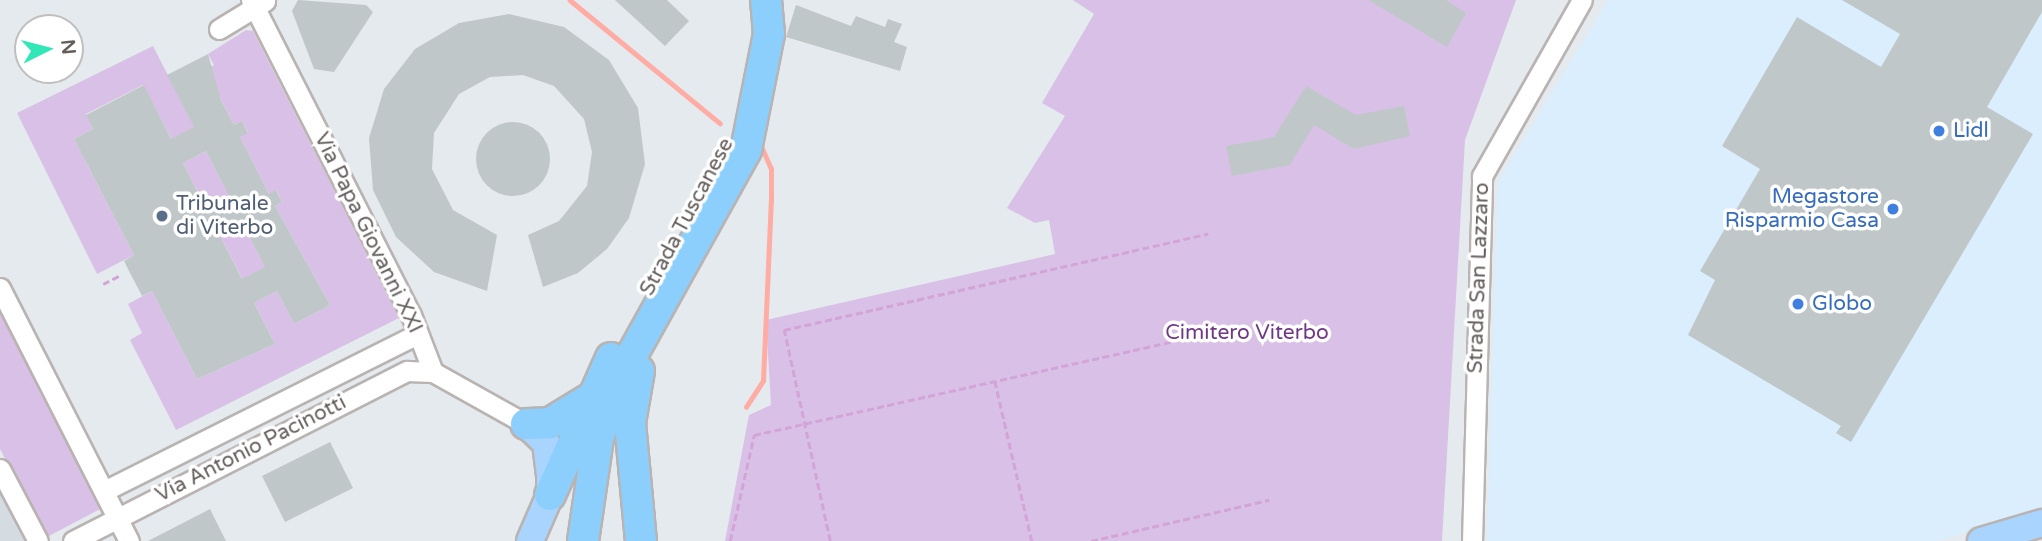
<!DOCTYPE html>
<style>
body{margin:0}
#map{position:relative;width:2042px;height:541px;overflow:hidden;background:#e4eaee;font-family:"Varela Round",sans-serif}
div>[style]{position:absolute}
.commercial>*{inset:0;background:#daeefd}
.education>*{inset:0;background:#d5dce1}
.green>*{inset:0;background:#d9c0e6}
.stream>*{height:4.5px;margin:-2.25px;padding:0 2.25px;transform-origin:2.25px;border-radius:2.25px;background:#feaca4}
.building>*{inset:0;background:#c0c7c9}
.round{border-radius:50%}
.path>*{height:2.5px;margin-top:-1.25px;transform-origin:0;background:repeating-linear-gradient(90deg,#d3a4d7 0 7px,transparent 0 10.5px)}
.roads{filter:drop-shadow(2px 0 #b9b3b1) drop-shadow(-2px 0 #b9b3b1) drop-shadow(0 2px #b9b3b1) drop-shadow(0 -2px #b9b3b1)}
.minor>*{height:19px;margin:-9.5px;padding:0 9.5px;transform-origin:9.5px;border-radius:9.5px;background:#fff}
.major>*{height:26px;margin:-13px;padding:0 13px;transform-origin:13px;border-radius:13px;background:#a9d4fe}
.highway>*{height:30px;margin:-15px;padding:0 15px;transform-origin:15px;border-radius:15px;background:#8dcffc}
.dots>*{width:19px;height:19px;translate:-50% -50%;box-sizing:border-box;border:4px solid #fff;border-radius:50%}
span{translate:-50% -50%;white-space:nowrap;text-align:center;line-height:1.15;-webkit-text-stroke:7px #fff;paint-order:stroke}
.shop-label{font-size:21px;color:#366cbe}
.left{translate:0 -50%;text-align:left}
.right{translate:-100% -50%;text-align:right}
.service-label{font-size:21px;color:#4e5e75}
.street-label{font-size:21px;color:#645e5c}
.park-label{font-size:21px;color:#703788}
.north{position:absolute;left:14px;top:14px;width:70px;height:70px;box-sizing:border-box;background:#fff;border:2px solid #c1bfbe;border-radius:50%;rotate:84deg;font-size:19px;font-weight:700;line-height:28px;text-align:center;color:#645e5c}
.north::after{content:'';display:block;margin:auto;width:24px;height:32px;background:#31e7b7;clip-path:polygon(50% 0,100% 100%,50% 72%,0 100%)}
</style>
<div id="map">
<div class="commercial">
<i style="clip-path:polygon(1608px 0,2042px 0,2042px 509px,1937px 541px,1487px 541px,1498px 182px)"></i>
</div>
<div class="education">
<i style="clip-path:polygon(0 493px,26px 541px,0 541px)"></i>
</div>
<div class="green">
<i style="clip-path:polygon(1073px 0,1516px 0,1465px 140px,1442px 541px,725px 541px,749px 415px,771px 405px,766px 320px,1055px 254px,1049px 220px,1035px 223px,1007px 208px,1065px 116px,1042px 103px,1094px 14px)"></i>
<i style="clip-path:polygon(246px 30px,253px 31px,399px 318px,176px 430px,130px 340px,142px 333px,128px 304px,152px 291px,197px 379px,275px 344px,254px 303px,277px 291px,294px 324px,330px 305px,275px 206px,282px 202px,277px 191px,269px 194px,240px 137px,248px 132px,242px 121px,234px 125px,206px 70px,214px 65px,208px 54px)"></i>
<i style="clip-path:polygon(153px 46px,202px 142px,176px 148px,143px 85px,86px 114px,93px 129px,74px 139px,134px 255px,97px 274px,17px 113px)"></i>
<i style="clip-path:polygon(206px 151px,238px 213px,212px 219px,183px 163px)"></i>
<i style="clip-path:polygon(242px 222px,273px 282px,247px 288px,219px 234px)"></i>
<i style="clip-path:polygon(0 311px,102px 508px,47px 537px,0 449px)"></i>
</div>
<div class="stream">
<i style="left:570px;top:0;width:194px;rotate:39.4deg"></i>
<i style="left:746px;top:407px;width:31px;rotate:-57deg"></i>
<i style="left:763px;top:381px;width:180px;rotate:-87.5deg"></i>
<i style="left:771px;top:201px;width:32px;rotate:-90deg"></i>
<i style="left:771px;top:169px;width:22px;rotate:-114deg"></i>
</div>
<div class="building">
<i style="clip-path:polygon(298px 0,366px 5px,373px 12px,334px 72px,314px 69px,292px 11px)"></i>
<i style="clip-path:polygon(615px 0,667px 0,689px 21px,665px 46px)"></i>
<i style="clip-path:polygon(1368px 0,1446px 0,1466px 13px,1447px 47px)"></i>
<i style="clip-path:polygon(1842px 0,2042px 0,2042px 12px,1987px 107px,2033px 134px,1851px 442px,1836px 433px,1841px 426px,1688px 335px,1715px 280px,1700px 271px,1760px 169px,1722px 146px,1797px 17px,1881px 67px,1900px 34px)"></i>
<i style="clip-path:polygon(796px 5px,851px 26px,856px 16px,885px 27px,888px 19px,902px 24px,894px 42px,907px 47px,900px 71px,786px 37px)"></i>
<i style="clip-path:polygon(509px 14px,564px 27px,609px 60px,638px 108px,645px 164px,629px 218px,607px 249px,578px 273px,543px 287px,528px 235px,559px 221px,587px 186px,592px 152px,584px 119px,554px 86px,523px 75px,490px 77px,459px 94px,434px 133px,432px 169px,453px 210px,497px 235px,487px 291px,434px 272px,396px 237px,373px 190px,369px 138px,384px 89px,415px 49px,459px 23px)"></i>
<i style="clip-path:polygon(evenodd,208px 54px,221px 100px,234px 125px,242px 121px,248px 133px,240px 137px,269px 194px,276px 190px,282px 202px,275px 206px,330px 305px,294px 324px,277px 291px,254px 303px,275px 344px,197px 379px,152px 291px,142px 296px,129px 271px,124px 261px,134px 255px,74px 139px,93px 129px,86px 115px,144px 85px,171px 139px,194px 127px,167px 75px,208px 54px,206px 151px,230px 198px,207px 210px,183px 163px,206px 151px,208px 54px,242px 222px,265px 267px,242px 279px,219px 234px,242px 222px)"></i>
<i style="clip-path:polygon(1306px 86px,1356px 115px,1404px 106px,1410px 136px,1354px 149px,1314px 125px,1290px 165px,1232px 176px,1226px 146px,1274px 137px)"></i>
<i class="round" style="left:476px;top:122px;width:74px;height:74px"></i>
<i style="clip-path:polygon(330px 442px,353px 488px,285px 522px,262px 476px)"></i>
<i style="clip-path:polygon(210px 509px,226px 541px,148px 541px)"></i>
</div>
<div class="path">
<i style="left:103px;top:284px;width:20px;rotate:-27deg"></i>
<i style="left:995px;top:381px;width:164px;rotate:77deg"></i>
<i style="left:730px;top:541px;width:109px;rotate:-77.2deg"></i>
<i style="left:754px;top:435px;width:488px;rotate:-12.6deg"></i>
<i style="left:830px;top:541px;width:216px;rotate:-102.3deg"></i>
<i style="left:784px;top:330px;width:435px;rotate:-12.8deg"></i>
<i style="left:1091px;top:541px;width:183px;rotate:-13deg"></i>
</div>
<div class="roads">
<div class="minor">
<i style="left:251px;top:0;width:353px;rotate:63.1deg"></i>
<i style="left:411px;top:315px;width:61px;rotate:68.9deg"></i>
<i style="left:433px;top:372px;width:107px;rotate:29.2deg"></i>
<i style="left:219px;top:29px;width:54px;rotate:-31.3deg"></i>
<i style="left:0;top:288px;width:284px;rotate:63deg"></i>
<i style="left:0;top:469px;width:81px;rotate:62.2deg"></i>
<i style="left:104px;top:491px;width:350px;rotate:-26.6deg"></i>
<i style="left:73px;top:541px;width:375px;rotate:-27deg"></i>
<i style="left:407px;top:371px;width:26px;rotate:2deg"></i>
<i style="left:1472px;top:541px;width:365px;rotate:-88.4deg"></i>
<i style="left:1482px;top:176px;width:202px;rotate:-60.4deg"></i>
</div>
<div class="major">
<i style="left:526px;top:424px;width:28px;rotate:44deg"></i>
<i style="left:546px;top:443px;width:32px;rotate:83deg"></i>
<i style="left:550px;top:475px;width:20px;rotate:90deg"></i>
<i style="left:550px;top:495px;width:50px;rotate:113.5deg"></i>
<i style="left:1981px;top:541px;width:64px;rotate:-16.4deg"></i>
</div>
<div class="highway">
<i style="left:639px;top:371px;width:53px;rotate:99.8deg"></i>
<i style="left:630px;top:423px;width:119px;rotate:84.7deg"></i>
<i style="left:526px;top:424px;width:24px;rotate:-2deg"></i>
<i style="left:550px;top:423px;width:48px;rotate:-31.4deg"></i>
<i style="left:550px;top:495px;width:150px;rotate:-66deg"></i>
<i style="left:583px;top:541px;width:104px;rotate:-81.7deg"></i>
<i style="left:598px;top:438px;width:79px;rotate:-68.6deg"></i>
<i style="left:627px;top:364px;width:245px;rotate:-60.9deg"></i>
<i style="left:746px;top:150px;width:118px;rotate:-78.8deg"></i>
<i style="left:769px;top:34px;width:34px;rotate:-95deg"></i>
</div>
</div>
<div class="dots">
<i style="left:1939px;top:131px;background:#3f7fe0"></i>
<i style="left:1893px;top:209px;background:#3f7fe0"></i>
<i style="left:162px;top:216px;background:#5c6f8a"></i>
<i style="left:1798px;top:304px;background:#3f7fe0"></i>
</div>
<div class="shop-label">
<span class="left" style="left:1953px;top:131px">Lidl</span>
<span class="right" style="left:1879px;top:209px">Megastore<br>Risparmio Casa</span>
<span class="left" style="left:1812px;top:304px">Globo</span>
</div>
<div class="service-label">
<span class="left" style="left:176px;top:216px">Tribunale<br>di Viterbo</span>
</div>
<div class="street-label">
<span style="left:687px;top:217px;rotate:-62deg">Strada Tuscanese</span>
<span style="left:368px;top:233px;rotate:64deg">Via Papa Giovanni XXI</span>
<span style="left:1479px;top:278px;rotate:-88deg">Strada San Lazzaro</span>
<span style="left:251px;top:449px;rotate:-27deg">Via Antonio Pacinotti</span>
</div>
<div class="park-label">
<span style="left:1247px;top:333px">Cimitero Viterbo</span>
</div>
<div class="north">N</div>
</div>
